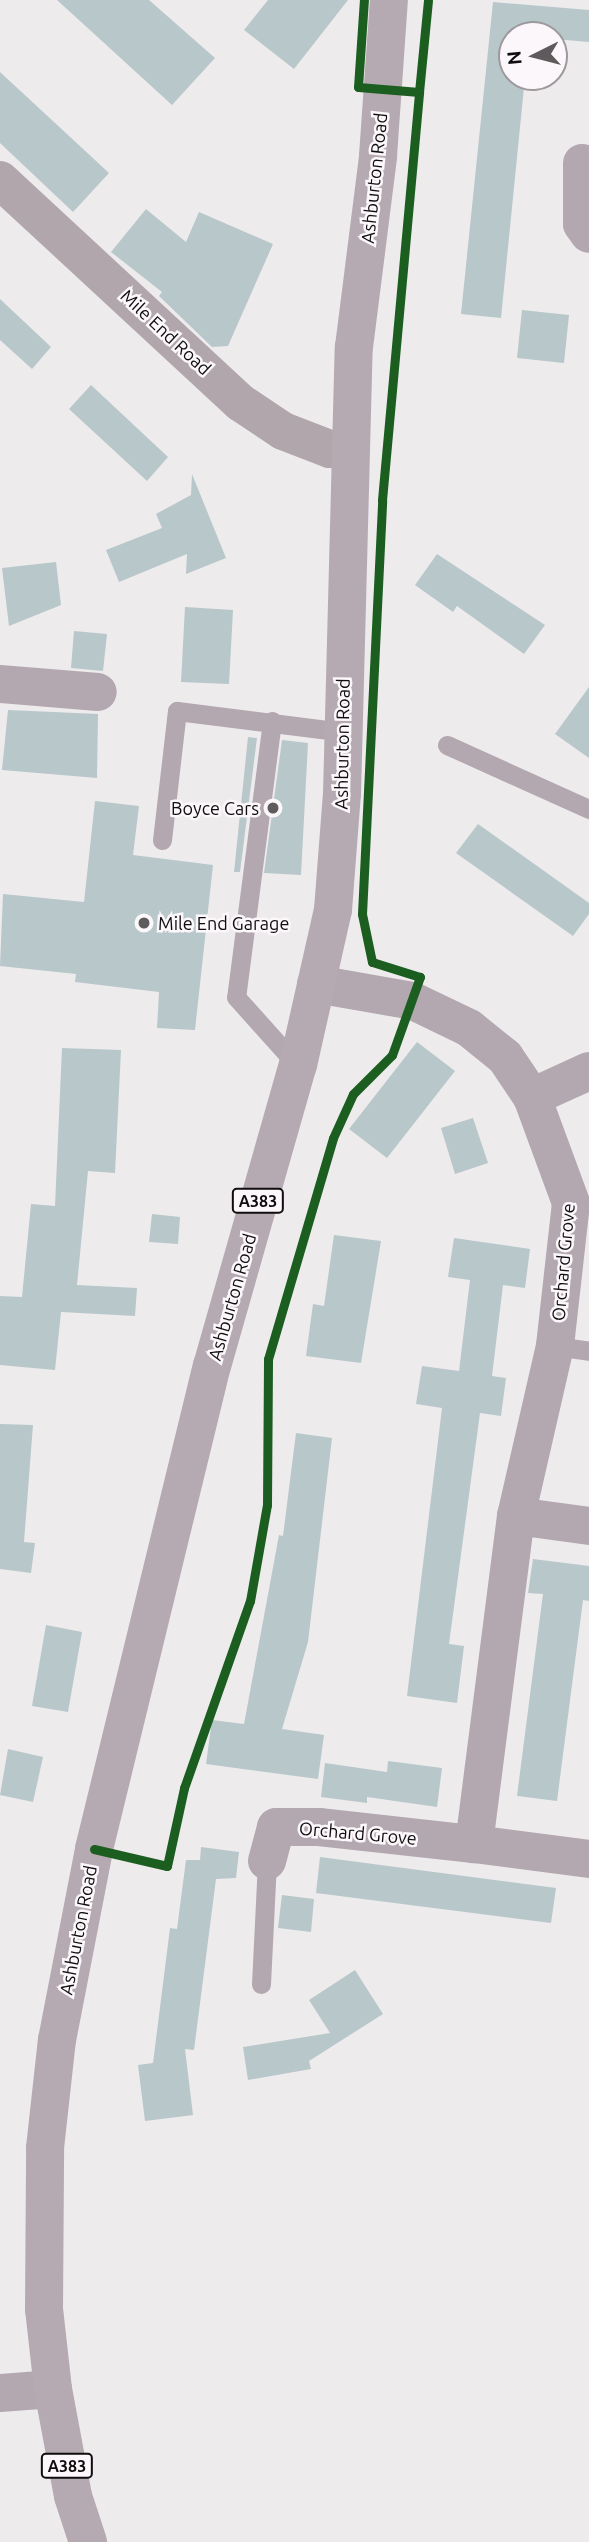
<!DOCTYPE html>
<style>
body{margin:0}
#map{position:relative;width:589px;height:2542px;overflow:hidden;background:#eeebed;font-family:Ubuntu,sans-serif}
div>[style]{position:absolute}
.building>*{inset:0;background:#b8c7ca}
.lane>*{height:19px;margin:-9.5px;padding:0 9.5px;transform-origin:9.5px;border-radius:9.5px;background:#b3a8af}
.street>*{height:38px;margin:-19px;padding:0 19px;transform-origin:19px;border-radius:19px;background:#b3a8af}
.secondary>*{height:38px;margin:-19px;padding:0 19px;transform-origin:19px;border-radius:19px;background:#b2a6ad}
.primary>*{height:38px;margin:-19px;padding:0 19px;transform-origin:19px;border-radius:19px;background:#b5aab1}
.cycleway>*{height:9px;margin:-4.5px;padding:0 4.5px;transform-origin:4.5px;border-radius:4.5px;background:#1b5e20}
.dots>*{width:19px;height:19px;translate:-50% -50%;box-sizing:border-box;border:4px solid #fcf7fa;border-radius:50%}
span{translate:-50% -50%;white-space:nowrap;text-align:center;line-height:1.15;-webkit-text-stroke:5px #fcf7fa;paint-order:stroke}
.shield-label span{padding:2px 5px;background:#fcf7fa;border:2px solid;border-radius:5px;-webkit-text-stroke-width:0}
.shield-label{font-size:16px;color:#0f0d0e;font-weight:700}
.street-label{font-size:18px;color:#0f0d0e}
.poi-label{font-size:18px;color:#0f0d0e}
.right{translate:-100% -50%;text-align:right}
.left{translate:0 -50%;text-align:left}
.north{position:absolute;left:498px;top:21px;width:70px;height:70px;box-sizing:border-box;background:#fcf7fa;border:2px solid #9d999c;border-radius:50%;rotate:264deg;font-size:19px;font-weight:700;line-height:28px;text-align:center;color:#0f0d0e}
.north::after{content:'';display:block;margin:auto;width:24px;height:32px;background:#5d5b5c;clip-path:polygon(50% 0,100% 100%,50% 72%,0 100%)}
</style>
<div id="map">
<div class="building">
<i style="clip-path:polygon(57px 0,149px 0,215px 58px,172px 105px)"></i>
<i style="clip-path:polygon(268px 0,348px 0,294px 69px,244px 30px)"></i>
<i style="clip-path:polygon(493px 2px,589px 10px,589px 42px,554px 39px,554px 35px,512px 35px,512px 77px,525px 77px,501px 318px,461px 314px)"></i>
<i style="clip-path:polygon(0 72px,109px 173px,73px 212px,0 143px)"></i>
<i style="clip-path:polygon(146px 209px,186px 242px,199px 212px,273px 244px,228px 346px,212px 347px,159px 296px,162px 292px,111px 252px)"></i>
<i style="clip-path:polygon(0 299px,51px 347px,32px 369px,0 340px)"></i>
<i style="clip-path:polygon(522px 310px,569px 315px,564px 363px,517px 358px)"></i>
<i style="clip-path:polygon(91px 385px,168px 457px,147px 481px,69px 409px)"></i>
<i style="clip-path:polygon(192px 474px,226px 558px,186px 574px,187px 554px,119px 582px,106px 550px,162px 528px,156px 514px,191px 495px)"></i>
<i style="clip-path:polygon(437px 554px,545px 625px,524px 654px,457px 606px,453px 612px,415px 585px)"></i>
<i style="clip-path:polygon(56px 562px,61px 605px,9px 626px,2px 568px)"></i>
<i style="clip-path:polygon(185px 607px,233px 610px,229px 684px,181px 682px)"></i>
<i style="clip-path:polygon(74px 631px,107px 634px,103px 671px,71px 668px)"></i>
<i style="clip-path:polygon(589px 687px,589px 758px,555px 734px)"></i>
<i style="clip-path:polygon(8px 710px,98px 714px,97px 778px,2px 770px)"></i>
<i style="clip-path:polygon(248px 737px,257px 738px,240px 872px,234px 872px)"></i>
<i style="clip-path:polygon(282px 740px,308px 743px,301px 875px,264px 873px)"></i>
<i style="clip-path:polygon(95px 801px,139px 806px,133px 855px,213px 865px,195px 1030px,157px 1028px,159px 992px,75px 982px,76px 974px,0 966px,3px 894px,84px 902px)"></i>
<i style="clip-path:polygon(478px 824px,589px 903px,589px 914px,573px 936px,456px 853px)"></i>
<i style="clip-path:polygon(417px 1042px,455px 1071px,387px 1158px,349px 1129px)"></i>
<i style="clip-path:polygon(62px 1048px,121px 1050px,115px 1173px,88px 1171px,77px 1285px,137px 1288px,135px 1316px,61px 1312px,55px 1370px,0 1365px,0 1296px,22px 1297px,31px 1204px,55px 1206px)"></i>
<i style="clip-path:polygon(473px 1118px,488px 1163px,455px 1174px,441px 1128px)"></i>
<i style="clip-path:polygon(152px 1214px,180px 1217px,178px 1244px,149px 1242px)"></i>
<i style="clip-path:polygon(334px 1235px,381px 1241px,361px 1363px,306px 1356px,313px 1304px,324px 1306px)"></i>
<i style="clip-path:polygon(454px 1238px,530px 1249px,525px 1288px,503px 1285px,492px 1376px,506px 1378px,501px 1416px,480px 1413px,449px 1644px,464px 1646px,457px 1703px,407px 1696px,442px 1408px,416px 1404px,422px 1366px,459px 1371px,470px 1280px,448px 1277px)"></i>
<i style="clip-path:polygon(0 1424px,33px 1425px,24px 1542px,35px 1543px,31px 1573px,0 1569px)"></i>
<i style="clip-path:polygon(296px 1433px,332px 1438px,308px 1642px,282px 1729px,324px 1735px,318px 1779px,206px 1764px,212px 1720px,244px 1724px,279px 1535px,283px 1536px)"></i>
<i style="clip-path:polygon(533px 1559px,589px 1566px,589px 1601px,583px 1600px,557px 1801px,517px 1796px,543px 1594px,528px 1593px)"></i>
<i style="clip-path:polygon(46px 1625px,82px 1632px,68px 1712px,32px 1706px)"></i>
<i style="clip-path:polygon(8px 1749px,43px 1757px,33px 1802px,0 1795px)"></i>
<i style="clip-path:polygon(388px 1761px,442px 1768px,437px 1807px,367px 1797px,367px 1803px,321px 1797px,325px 1763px,387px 1772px)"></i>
<i style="clip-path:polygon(201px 1847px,239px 1852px,236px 1878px,216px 1879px,194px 2050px,185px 2049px,193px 2115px,145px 2121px,138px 2065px,153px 2063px,170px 1928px,177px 1929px,186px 1860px,200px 1860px)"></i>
<i style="clip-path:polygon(320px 1857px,556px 1888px,551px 1923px,316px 1893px)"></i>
<i style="clip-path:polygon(282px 1895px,314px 1899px,311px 1932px,278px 1928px)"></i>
<i style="clip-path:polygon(355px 1970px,383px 2014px,309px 2061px,311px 2069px,248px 2080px,243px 2047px,330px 2033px,309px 2000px)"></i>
</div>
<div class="lane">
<i style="left:272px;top:721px;width:278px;rotate:97.4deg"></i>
<i style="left:236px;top:997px;width:91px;rotate:48.1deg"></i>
<i style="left:447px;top:745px;width:156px;rotate:24.3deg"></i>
<i style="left:162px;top:840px;width:130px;rotate:-83.4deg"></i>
<i style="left:177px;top:711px;width:167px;rotate:7.2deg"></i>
<i style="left:555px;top:1346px;width:34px;rotate:8deg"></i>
<i style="left:261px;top:1984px;width:123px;rotate:-87.2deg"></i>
</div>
<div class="street">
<i style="left:582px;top:163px;width:61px;rotate:90deg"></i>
<i style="left:582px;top:224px;width:12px;rotate:55deg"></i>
<i style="left:0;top:684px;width:98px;rotate:4.7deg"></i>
<i style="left:316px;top:984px;width:98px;rotate:9.9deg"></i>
<i style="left:413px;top:1001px;width:62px;rotate:25.7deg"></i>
<i style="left:469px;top:1028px;width:46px;rotate:38.9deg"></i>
<i style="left:505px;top:1057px;width:48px;rotate:56deg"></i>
<i style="left:532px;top:1097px;width:113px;rotate:69.8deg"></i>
<i style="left:571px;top:1203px;width:144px;rotate:96.4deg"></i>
<i style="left:555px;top:1346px;width:174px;rotate:102.9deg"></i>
<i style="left:516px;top:1516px;width:331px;rotate:97.3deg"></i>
<i style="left:474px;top:1844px;width:116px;rotate:7.4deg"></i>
<i style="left:532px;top:1097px;width:63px;rotate:-24.5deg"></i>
<i style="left:516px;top:1516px;width:74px;rotate:7.8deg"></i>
<i style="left:267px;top:1861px;width:35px;rotate:-75deg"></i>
<i style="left:276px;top:1827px;width:43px"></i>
<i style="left:319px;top:1827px;width:156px;rotate:6.3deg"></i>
<i style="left:0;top:2393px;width:53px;rotate:-4.3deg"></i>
</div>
<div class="secondary">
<i style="left:0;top:180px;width:328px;rotate:42.8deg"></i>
<i style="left:241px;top:403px;width:50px;rotate:33.7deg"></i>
<i style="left:283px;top:431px;width:50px;rotate:21deg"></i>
<i style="left:330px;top:449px;width:21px;rotate:3deg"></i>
</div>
<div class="primary">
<i style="left:88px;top:2542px;width:48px;rotate:-108.1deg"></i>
<i style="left:73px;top:2496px;width:109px;rotate:-100.6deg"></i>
<i style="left:53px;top:2389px;width:81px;rotate:-96.4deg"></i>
<i style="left:44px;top:2309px;width:161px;rotate:-89.6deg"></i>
<i style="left:45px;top:2148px;width:109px;rotate:-83.7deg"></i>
<i style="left:57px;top:2040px;width:195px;rotate:-79deg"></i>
<i style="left:94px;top:1849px;width:497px;rotate:-76.3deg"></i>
<i style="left:212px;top:1366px;width:313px;rotate:-74.1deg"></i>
<i style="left:298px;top:1065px;width:159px;rotate:-77.3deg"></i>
<i style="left:333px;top:910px;width:116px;rotate:-85.6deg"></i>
<i style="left:342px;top:794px;width:447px;rotate:-88.5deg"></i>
<i style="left:354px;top:347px;width:193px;rotate:-82.8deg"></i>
<i style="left:378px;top:156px;width:156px;rotate:-86deg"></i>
</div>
<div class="cycleway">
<i style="left:419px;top:92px;width:92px;rotate:-84.4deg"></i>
<i style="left:94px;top:1849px;width:75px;rotate:13.1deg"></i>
<i style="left:167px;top:1866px;width:80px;rotate:-77.7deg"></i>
<i style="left:184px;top:1788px;width:198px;rotate:-70.6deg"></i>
<i style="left:250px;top:1601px;width:97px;rotate:-80deg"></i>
<i style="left:267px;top:1505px;width:146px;rotate:-89.6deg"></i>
<i style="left:268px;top:1359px;width:230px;rotate:-73.6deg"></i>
<i style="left:333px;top:1138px;width:48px;rotate:-65.6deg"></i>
<i style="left:353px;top:1094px;width:55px;rotate:-45deg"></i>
<i style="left:392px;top:1055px;width:83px;rotate:-70.3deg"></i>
<i style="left:420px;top:977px;width:50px;rotate:-162.6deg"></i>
<i style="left:372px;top:962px;width:49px;rotate:-101.8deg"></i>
<i style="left:362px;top:914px;width:414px;rotate:-87.2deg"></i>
<i style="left:382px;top:500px;width:410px;rotate:-84.8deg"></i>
<i style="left:419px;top:92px;width:61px;rotate:-175.3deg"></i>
<i style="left:358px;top:87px;width:87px;rotate:-86.1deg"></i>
</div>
<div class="dots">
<i style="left:273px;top:808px;background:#5d5b5c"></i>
<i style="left:144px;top:923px;background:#5d5b5c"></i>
</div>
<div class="shield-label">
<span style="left:258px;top:1201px">A383</span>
<span style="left:67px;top:2466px">A383</span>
</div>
<div class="street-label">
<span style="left:374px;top:178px;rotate:-84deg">Ashburton Road</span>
<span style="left:166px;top:332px;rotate:43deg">Mile End Road</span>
<span style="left:342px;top:744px;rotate:-89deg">Ashburton Road</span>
<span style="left:563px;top:1262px;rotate:-85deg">Orchard Grove</span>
<span style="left:232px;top:1297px;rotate:-74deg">Ashburton Road</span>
<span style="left:358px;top:1833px;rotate:5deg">Orchard Grove</span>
<span style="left:78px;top:1930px;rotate:-79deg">Ashburton Road</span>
</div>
<div class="poi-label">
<span class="right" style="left:259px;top:808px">Boyce Cars</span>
<span class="left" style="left:158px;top:923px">Mile End Garage</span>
</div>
<div class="north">N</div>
</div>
